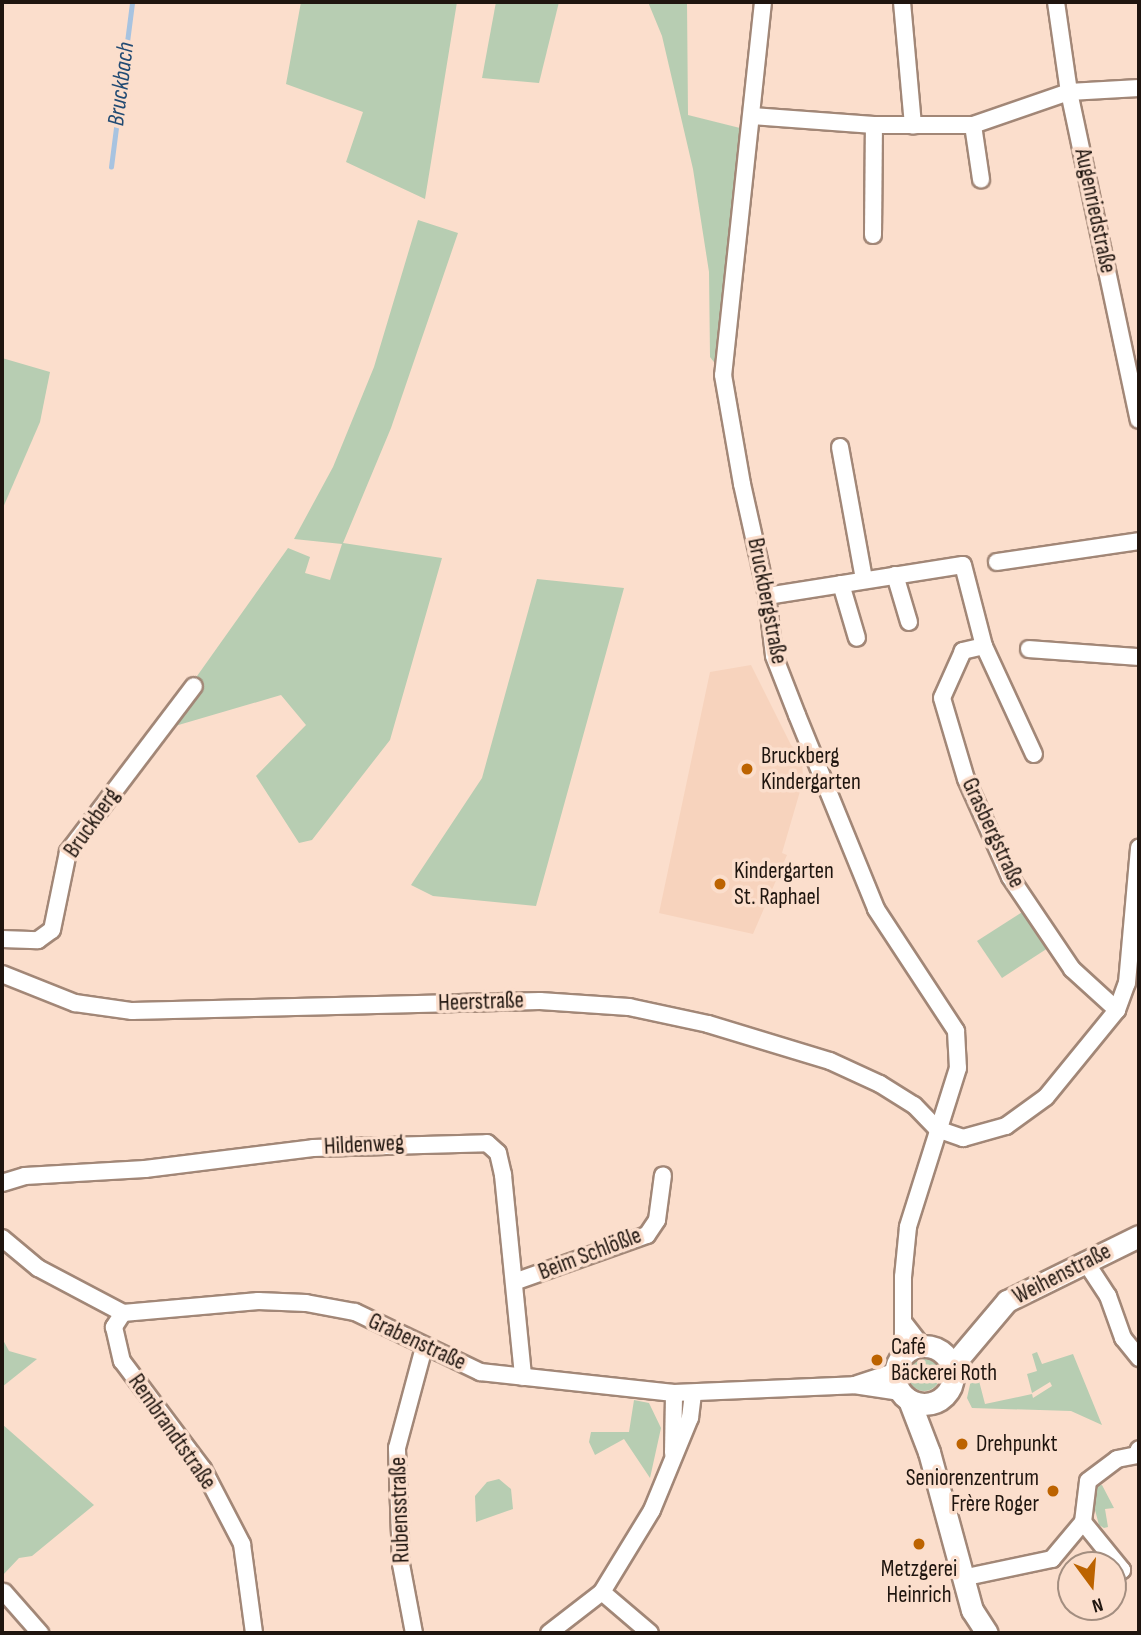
<!DOCTYPE html>
<meta charset="utf-8">
<style>
body{margin:0}
#map{position:relative;width:1141px;height:1635px;overflow:hidden;background:#fbdecc;font-family:"Sofia Sans Condensed",sans-serif}
div>[style]{position:absolute}
.built>*{inset:0;background:#f7d3bd}
.green>*{inset:0;background:#b7cdb2}
.round{border-radius:50%}
.stream>*{height:4.5px;margin:-2.25px;padding:0 2.25px;transform-origin:2.25px;border-radius:2.25px;background:#a7c3e0}
.roads{filter:drop-shadow(2px 0 #a28777) drop-shadow(-2px 0 #a28777) drop-shadow(0 2px #a28777) drop-shadow(0 -2px #a28777)}
.street>*{height:16px;margin:-8px;padding:0 8px;transform-origin:8px;border-radius:8px;background:#fff}
.secondary>*{height:21px;margin:-10.5px;padding:0 10.5px;transform-origin:10.5px;border-radius:10.5px;background:#fff}
.secondary>.ring{margin:-10.5px;padding:0;box-sizing:content-box;background:none;border:21px solid #fff;border-radius:50%}
.dots>*{width:19px;height:19px;translate:-50% -50%;box-sizing:border-box;border:4px solid #fbdecc;border-radius:50%}
span{translate:-50% -50%;white-space:nowrap;text-align:center;line-height:1.15;-webkit-text-stroke:7px #fbdecc;paint-order:stroke}
.street-label{font-size:23px;color:#1f150f}
.poi-label{font-size:23px;color:#1f150f}
.left{translate:0 -50%;text-align:left}
.right{translate:-100% -50%;text-align:right}
.water-label{font-size:24px;color:#224b73;font-style:italic}
.frame{position:absolute;inset:0;border:4px solid #1f150f;pointer-events:none}
.north{position:absolute;left:1057px;top:1551px;width:70px;height:70px;box-sizing:border-box;background:#fbdecc;border:2px solid #a38e80;border-radius:50%;rotate:164deg;font-size:19px;font-weight:700;line-height:28px;text-align:center;color:#1f150f}
.north::after{content:'';display:block;margin:auto;width:24px;height:32px;background:#bc6300;clip-path:polygon(50% 0,100% 100%,50% 72%,0 100%)}
</style>
<div id="map">
<div class="built">
<i style="clip-path:polygon(751px 665px,791px 745px,802px 756px,803px 781px,782px 853px,787px 855px,753px 934px,659px 913px,710px 672px)"></i>
</div>
<div class="green">
<i style="clip-path:polygon(301px 2px,457px 2px,425px 199px,346px 162px,363px 112px,286px 84px)"></i>
<i style="clip-path:polygon(496px 2px,559px 2px,539px 83px,482px 78px)"></i>
<i style="clip-path:polygon(648px 2px,687px 2px,688px 115px,740px 128px,717px 366px,710px 357px,709px 272px,693px 169px,662px 36px)"></i>
<i style="clip-path:polygon(418px 220px,458px 233px,391px 428px,343px 543px,442px 558px,390px 740px,312px 840px,299px 843px,256px 776px,306px 725px,281px 695px,158px 731px,288px 548px,310px 557px,305px 573px,330px 580px,342px 544px,294px 539px,333px 467px,374px 367px)"></i>
<i style="clip-path:polygon(2px 358px,50px 372px,40px 422px,2px 510px)"></i>
<i style="clip-path:polygon(537px 579px,624px 588px,536px 906px,433px 896px,411px 885px,482px 778px)"></i>
<i style="clip-path:polygon(1024px 911px,1048px 948px,1002px 978px,977px 941px)"></i>
<i style="clip-path:polygon(2px 1338px,9px 1351px,37px 1359px,2px 1387px)"></i>
<i style="clip-path:polygon(1037px 1352px,1042px 1364px,1073px 1354px,1102px 1425px,1071px 1411px,972px 1408px,967px 1398px,971px 1380px,978px 1377px,985px 1404px,1032px 1394px,1033px 1398px,1052px 1386px,1050px 1382px,1032px 1393px,1027px 1374px,1037px 1371px,1032px 1354px)"></i>
<i class="round" style="left:908px;top:1359px;width:32px;height:32px"></i>
<i style="clip-path:polygon(634px 1400px,649px 1403px,661px 1428px,650px 1478px,624px 1439px,595px 1455px,589px 1442px,591px 1432px,629px 1432px)"></i>
<i style="clip-path:polygon(2px 1424px,94px 1505px,32px 1556px,19px 1558px,2px 1576px)"></i>
<i style="clip-path:polygon(499px 1479px,511px 1489px,513px 1509px,476px 1522px,475px 1496px,487px 1482px)"></i>
<i style="clip-path:polygon(1102px 1485px,1114px 1508px,1105px 1509px,1108px 1527px,1104px 1528px,1099px 1525px,1091px 1495px,1095px 1486px)"></i>
</div>
<div class="stream">
<i style="left:111px;top:167px;width:166px;rotate:-82.7deg"></i>
</div>
<div class="roads">
<div class="street">
<i style="left:763px;top:2px;width:375px;rotate:96.1deg"></i>
<i style="left:723px;top:375px;width:111px;rotate:80.1deg"></i>
<i style="left:742px;top:484px;width:115px;rotate:77.4deg"></i>
<i style="left:767px;top:596px;width:60px;rotate:83.3deg"></i>
<i style="left:774px;top:656px;width:63px;rotate:68.7deg"></i>
<i style="left:797px;top:715px;width:209px;rotate:67.8deg"></i>
<i style="left:876px;top:909px;width:146px;rotate:56.7deg"></i>
<i style="left:956px;top:1031px;width:37px;rotate:87deg"></i>
<i style="left:958px;top:1068px;width:167px;rotate:107.5deg"></i>
<i style="left:908px;top:1227px;width:50px;rotate:95.7deg"></i>
<i style="left:903px;top:1277px;width:77px;rotate:90deg"></i>
<i style="left:902px;top:2px;width:124px;rotate:84.9deg"></i>
<i style="left:1056px;top:2px;width:91px;rotate:81.8deg"></i>
<i style="left:1069px;top:92px;width:335px;rotate:78deg"></i>
<i style="left:752px;top:116px;width:122px;rotate:4.2deg"></i>
<i style="left:874px;top:125px;width:99px"></i>
<i style="left:973px;top:125px;width:102px;rotate:-19deg"></i>
<i style="left:1069px;top:92px;width:70px;rotate:-3.3deg"></i>
<i style="left:973px;top:125px;width:55px;rotate:81.6deg"></i>
<i style="left:873px;top:235px;width:110px;rotate:-89.5deg"></i>
<i style="left:840px;top:447px;width:134px;rotate:79.7deg"></i>
<i style="left:997px;top:562px;width:144px;rotate:-8.4deg"></i>
<i style="left:895px;top:575px;width:49px;rotate:73.4deg"></i>
<i style="left:841px;top:584px;width:56px;rotate:73.5deg"></i>
<i style="left:767px;top:596px;width:198px;rotate:-9deg"></i>
<i style="left:963px;top:565px;width:84px;rotate:75.5deg"></i>
<i style="left:984px;top:646px;width:22px;rotate:167deg"></i>
<i style="left:963px;top:651px;width:51px;rotate:114.1deg"></i>
<i style="left:942px;top:698px;width:84px;rotate:73.5deg"></i>
<i style="left:966px;top:779px;width:107px;rotate:65.8deg"></i>
<i style="left:1010px;top:877px;width:111px;rotate:56deg"></i>
<i style="left:1072px;top:969px;width:61px;rotate:42.3deg"></i>
<i style="left:984px;top:646px;width:119px;rotate:65.2deg"></i>
<i style="left:1029px;top:649px;width:110px;rotate:4.2deg"></i>
<i style="left:2px;top:939px;width:36px;rotate:2deg"></i>
<i style="left:38px;top:940px;width:17px;rotate:-36deg"></i>
<i style="left:52px;top:930px;width:80px;rotate:-78.4deg"></i>
<i style="left:68px;top:852px;width:208px;rotate:-52.8deg"></i>
<i style="left:2px;top:974px;width:79px;rotate:21.7deg"></i>
<i style="left:75px;top:1003px;width:58px;rotate:8deg"></i>
<i style="left:132px;top:1011px;width:408px;rotate:-1.4deg"></i>
<i style="left:540px;top:1001px;width:89px;rotate:3.9deg"></i>
<i style="left:629px;top:1007px;width:81px;rotate:12.1deg"></i>
<i style="left:708px;top:1024px;width:127px;rotate:16.9deg"></i>
<i style="left:830px;top:1061px;width:55px;rotate:24.7deg"></i>
<i style="left:880px;top:1084px;width:40px;rotate:32deg"></i>
<i style="left:914px;top:1105px;width:33px;rotate:46deg"></i>
<i style="left:937px;top:1129px;width:28px;rotate:19deg"></i>
<i style="left:963px;top:1138px;width:45px;rotate:-15.6deg"></i>
<i style="left:1006px;top:1126px;width:49px;rotate:-35.9deg"></i>
<i style="left:1046px;top:1097px;width:112px;rotate:-50.8deg"></i>
<i style="left:1117px;top:1010px;width:29px;rotate:-70deg"></i>
<i style="left:1127px;top:983px;width:136px;rotate:-84.9deg"></i>
<i style="left:2px;top:1183px;width:24px;rotate:-17deg"></i>
<i style="left:25px;top:1176px;width:120px;rotate:-3.3deg"></i>
<i style="left:145px;top:1169px;width:169px;rotate:-7.1deg"></i>
<i style="left:313px;top:1148px;width:174px;rotate:-1.6deg"></i>
<i style="left:487px;top:1143px;width:15px;rotate:42deg"></i>
<i style="left:498px;top:1153px;width:23px;rotate:77deg"></i>
<i style="left:503px;top:1175px;width:203px;rotate:84.3deg"></i>
<i style="left:2px;top:1238px;width:47px;rotate:39.8deg"></i>
<i style="left:38px;top:1268px;width:96px;rotate:27.9deg"></i>
<i style="left:123px;top:1313px;width:136px;rotate:-5.1deg"></i>
<i style="left:258px;top:1301px;width:48px;rotate:2.4deg"></i>
<i style="left:306px;top:1303px;width:50px;rotate:10.4deg"></i>
<i style="left:355px;top:1312px;width:139px;rotate:25.6deg"></i>
<i style="left:480px;top:1372px;width:195px;rotate:6.2deg"></i>
<i style="left:674px;top:1393px;width:180px;rotate:-2.5deg"></i>
<i style="left:854px;top:1385px;width:47px;rotate:8.7deg"></i>
<i style="left:1085px;top:1261px;width:42px;rotate:56.7deg"></i>
<i style="left:1108px;top:1296px;width:45px;rotate:70.3deg"></i>
<i style="left:1123px;top:1338px;width:26px;rotate:51deg"></i>
<i style="left:514px;top:1282px;width:141px;rotate:-19.5deg"></i>
<i style="left:647px;top:1235px;width:18px;rotate:-56deg"></i>
<i style="left:657px;top:1220px;width:45px;rotate:-82.4deg"></i>
<i style="left:123px;top:1313px;width:17px;rotate:123deg"></i>
<i style="left:114px;top:1327px;width:35px;rotate:77deg"></i>
<i style="left:122px;top:1361px;width:135px;rotate:53.1deg"></i>
<i style="left:203px;top:1469px;width:85px;rotate:62.5deg"></i>
<i style="left:242px;top:1544px;width:90px;rotate:82.3deg"></i>
<i style="left:904px;top:1323px;width:29px;rotate:52deg"></i>
<i style="left:857px;top:1384px;width:40px;rotate:-18deg"></i>
<i style="left:673px;top:1453px;width:60px;rotate:-89deg"></i>
<i style="left:1083px;top:1522px;width:62px;rotate:50.9deg"></i>
<i style="left:1122px;top:1570px;width:11px;rotate:142deg"></i>
<i style="left:962px;top:1578px;width:92px;rotate:-11.9deg"></i>
<i style="left:1052px;top:1559px;width:48px;rotate:-50deg"></i>
<i style="left:1083px;top:1522px;width:41px;rotate:-83deg"></i>
<i style="left:1088px;top:1481px;width:36px;rotate:-37deg"></i>
<i style="left:1117px;top:1459px;width:20px;rotate:-11deg"></i>
<i style="left:1137px;top:1455px;width:6px;rotate:-72deg"></i>
<i style="left:4px;top:1592px;width:55px;rotate:48.7deg"></i>
<i style="left:602px;top:1592px;width:63px;rotate:40.5deg"></i>
<i style="left:414px;top:1633px;width:70px;rotate:-100.7deg"></i>
<i style="left:401px;top:1564px;width:116px;rotate:-92deg"></i>
<i style="left:397px;top:1448px;width:105px;rotate:-75deg"></i>
<i style="left:549px;top:1633px;width:67px;rotate:-37.7deg"></i>
<i style="left:602px;top:1592px;width:96px;rotate:-58.6deg"></i>
<i style="left:652px;top:1510px;width:100px;rotate:-67.6deg"></i>
<i style="left:690px;top:1418px;width:25px;rotate:-83deg"></i>
</div>
<div class="secondary">
<i class="ring" style="left:895px;top:1346px;width:37px;height:37px"></i>
<i style="left:952px;top:1366px;width:85px;rotate:-49.8deg"></i>
<i style="left:1007px;top:1301px;width:147px;rotate:-26.2deg"></i>
<i style="left:909px;top:1400px;width:56px;rotate:69deg"></i>
<i style="left:929px;top:1452px;width:164px;rotate:74.8deg"></i>
<i style="left:972px;top:1610px;width:27px;rotate:57deg"></i>
</div>
</div>
<div class="dots">
<i style="left:747px;top:769px;background:#bc6300"></i>
<i style="left:720px;top:884px;background:#bc6300"></i>
<i style="left:877px;top:1360px;background:#bc6300"></i>
<i style="left:962px;top:1444px;background:#bc6300"></i>
<i style="left:1053px;top:1491px;background:#bc6300"></i>
<i style="left:919px;top:1544px;background:#bc6300"></i>
</div>
<div class="street-label">
<span style="left:1095px;top:211px;rotate:78deg">Augenriedstraße</span>
<span style="left:767px;top:601px;rotate:79deg">Bruckbergstraße</span>
<span style="left:92px;top:823px;rotate:-55deg">Bruckberg</span>
<span style="left:993px;top:833px;rotate:65deg">Grasbergstraße</span>
<span style="left:481px;top:1002px;rotate:-2deg">Heerstraße</span>
<span style="left:364px;top:1145px;rotate:-3deg">Hildenweg</span>
<span style="left:590px;top:1254px;rotate:-21deg">Beim Schlößle</span>
<span style="left:1062px;top:1274px;rotate:-27deg">Weihenstraße</span>
<span style="left:417px;top:1342px;rotate:25deg">Grabenstraße</span>
<span style="left:172px;top:1432px;rotate:55deg">Rembrandtstraße</span>
<span style="left:400px;top:1510px;rotate:-92deg">Rubensstraße</span>
</div>
<div class="poi-label">
<span class="left" style="left:761px;top:769px">Bruckberg<br>Kindergarten</span>
<span class="left" style="left:734px;top:884px">Kindergarten<br>St. Raphael</span>
<span class="left" style="left:891px;top:1360px">Café<br>Bäckerei Roth</span>
<span class="left" style="left:976px;top:1444px">Drehpunkt</span>
<span class="right" style="left:1039px;top:1491px">Seniorenzentrum<br>Frère Roger</span>
<span style="left:919px;top:1582px">Metzgerei<br>Heinrich</span>
</div>
<div class="water-label">
<span style="left:121px;top:84px;rotate:-83deg">Bruckbach</span>
</div>
<div class="frame"></div>
<div class="north">N</div>
</div>
